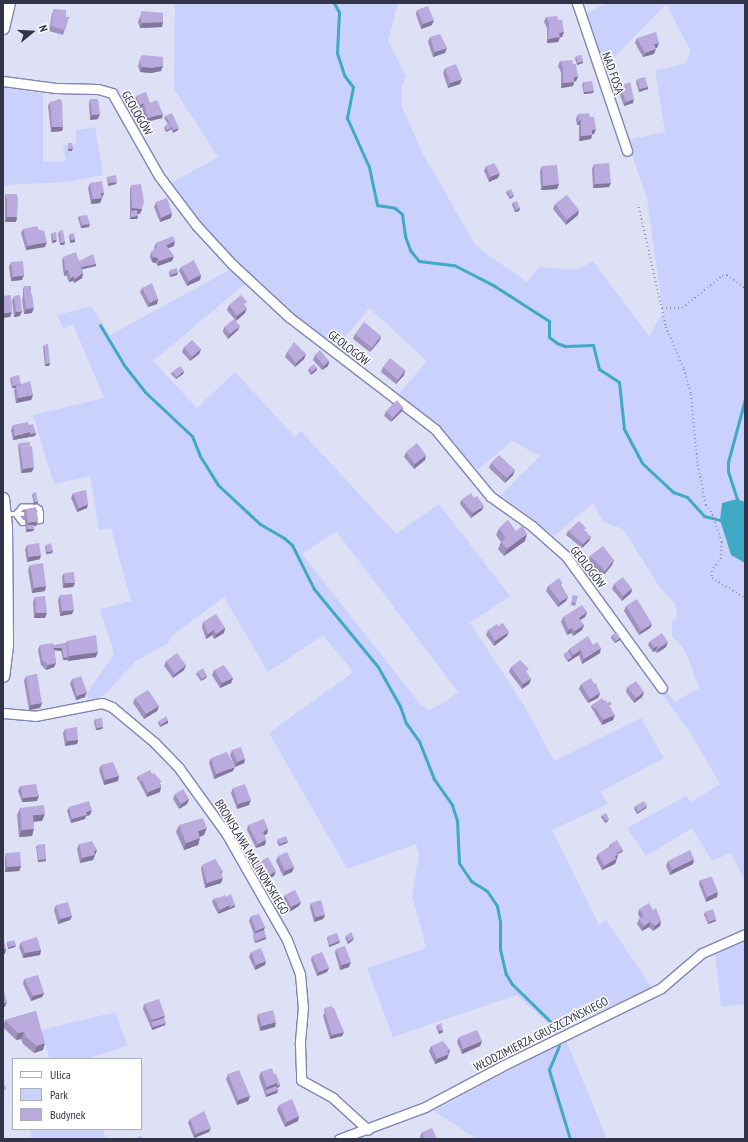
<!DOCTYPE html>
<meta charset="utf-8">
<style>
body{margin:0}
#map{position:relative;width:748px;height:1142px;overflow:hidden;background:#dee1f6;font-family:"PT Sans Narrow",sans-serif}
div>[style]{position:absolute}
.green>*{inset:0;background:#cbd1fd}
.water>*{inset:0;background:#40a9c5}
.stream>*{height:3px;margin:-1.5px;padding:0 1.5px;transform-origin:1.5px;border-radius:1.5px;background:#40a9c5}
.path>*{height:1.5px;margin-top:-0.75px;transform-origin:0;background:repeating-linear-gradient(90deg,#9295aa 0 1px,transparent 0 4px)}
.roads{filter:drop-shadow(1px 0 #7f85b5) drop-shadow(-1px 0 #7f85b5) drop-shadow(0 1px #7f85b5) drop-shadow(0 -1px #7f85b5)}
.service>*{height:4.5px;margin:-2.25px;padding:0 2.25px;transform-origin:2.25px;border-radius:2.25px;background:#fff}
.minor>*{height:9px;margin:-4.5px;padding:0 4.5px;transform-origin:4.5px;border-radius:4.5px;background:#fff}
.tertiary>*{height:11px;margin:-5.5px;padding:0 5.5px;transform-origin:5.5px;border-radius:5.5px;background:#fff}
.wall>*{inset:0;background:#a092be}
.shaded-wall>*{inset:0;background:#82779b}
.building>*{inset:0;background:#baaadd}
span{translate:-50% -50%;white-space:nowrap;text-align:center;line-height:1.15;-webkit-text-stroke:3px #fff;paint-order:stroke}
.street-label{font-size:12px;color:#313348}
.frame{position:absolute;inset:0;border:4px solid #313348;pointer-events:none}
.legend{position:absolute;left:12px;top:1058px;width:130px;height:72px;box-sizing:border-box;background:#fff;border:1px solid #adadb6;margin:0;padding:5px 7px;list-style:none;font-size:12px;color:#313348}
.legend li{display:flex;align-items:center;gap:8px;height:20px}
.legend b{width:20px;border:1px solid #adadb6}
.north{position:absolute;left:12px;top:12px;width:40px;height:40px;-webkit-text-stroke:3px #fff;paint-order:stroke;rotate:72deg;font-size:11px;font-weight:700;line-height:16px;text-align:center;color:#313348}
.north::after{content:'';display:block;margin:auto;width:14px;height:18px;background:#313348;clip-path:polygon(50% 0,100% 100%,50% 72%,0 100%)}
</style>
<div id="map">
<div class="green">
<i style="clip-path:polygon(175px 3px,398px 3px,388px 41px,406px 76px,402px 85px,401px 105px,423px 154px,476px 246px,527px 282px,539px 267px,577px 270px,593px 261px,649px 336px,663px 313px,647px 199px,627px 140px,665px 132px,655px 71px,686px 63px,690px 50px,666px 4px,605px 67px,587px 13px,606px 3px,745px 3px,745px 502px,737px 499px,722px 503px,720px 520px,731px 555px,745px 563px,745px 881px,731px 853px,712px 861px,692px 828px,646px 856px,627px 828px,686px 796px,691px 802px,720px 784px,691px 734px,660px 691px,665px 689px,675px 702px,699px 688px,686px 652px,672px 636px,672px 621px,677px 616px,675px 603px,660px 588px,623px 529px,603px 522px,593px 503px,554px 536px,501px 495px,540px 456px,512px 441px,478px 470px,428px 419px,397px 396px,427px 361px,369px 308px,335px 350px,268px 297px,204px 228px,171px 183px,218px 157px,174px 89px)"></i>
<i style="clip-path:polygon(3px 87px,43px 94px,43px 162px,66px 161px,63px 145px,76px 144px,76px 130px,95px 127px,103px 175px,67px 182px,3px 185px)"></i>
<i style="clip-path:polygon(evenodd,231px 269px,245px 284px,153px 361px,197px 408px,235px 372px,295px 437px,301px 431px,396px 534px,439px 504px,510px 596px,470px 623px,524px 705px,554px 761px,641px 718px,664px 758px,600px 792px,608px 804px,552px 830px,599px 925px,606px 920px,652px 988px,556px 1031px,517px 995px,393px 1037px,367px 968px,426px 948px,412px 895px,419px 856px,416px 844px,347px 869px,269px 733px,353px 672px,323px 635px,268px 672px,224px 597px,174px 634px,167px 644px,136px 661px,103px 696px,89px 702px,87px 693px,114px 654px,100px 609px,131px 601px,111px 528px,99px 530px,90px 476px,54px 484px,33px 415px,104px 398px,73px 324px,64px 329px,57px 315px,91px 306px,110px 335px,231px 269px,336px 531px,458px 692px,447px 701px,429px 710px,421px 705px,302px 554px,336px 531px)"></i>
<i style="clip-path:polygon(745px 941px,745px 1004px,721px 1007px,715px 954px)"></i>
<i style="clip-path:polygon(116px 1012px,127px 1046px,86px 1059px,50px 1059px,40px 1030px)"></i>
<i style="clip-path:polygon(566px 1040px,607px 1139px,477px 1139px,434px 1111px)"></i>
<i style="clip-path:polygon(30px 1129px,103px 1129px,106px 1139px,31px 1139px)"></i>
</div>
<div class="water">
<i style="clip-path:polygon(737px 499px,745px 502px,745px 563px,731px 555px,720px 520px,722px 503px)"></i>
</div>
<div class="stream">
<i style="left:334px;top:3px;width:10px;rotate:61deg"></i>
<i style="left:339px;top:12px;width:41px;rotate:92.8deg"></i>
<i style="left:337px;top:53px;width:23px;rotate:72deg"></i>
<i style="left:344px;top:75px;width:15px;rotate:53deg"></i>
<i style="left:353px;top:87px;width:32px;rotate:101deg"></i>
<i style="left:347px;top:118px;width:54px;rotate:65.8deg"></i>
<i style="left:369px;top:167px;width:39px;rotate:78deg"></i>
<i style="left:377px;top:205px;width:18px;rotate:9deg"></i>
<i style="left:395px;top:208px;width:9px;rotate:41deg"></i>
<i style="left:402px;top:214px;width:22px;rotate:82deg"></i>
<i style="left:405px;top:236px;width:15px;rotate:70deg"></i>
<i style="left:410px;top:250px;width:14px;rotate:51deg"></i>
<i style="left:419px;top:261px;width:35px;rotate:7deg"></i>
<i style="left:454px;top:265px;width:44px;rotate:27.1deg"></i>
<i style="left:493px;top:285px;width:67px;rotate:32.7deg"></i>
<i style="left:549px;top:321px;width:16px;rotate:90deg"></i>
<i style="left:549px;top:337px;width:10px;rotate:37deg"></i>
<i style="left:557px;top:343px;width:9px;rotate:21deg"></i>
<i style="left:565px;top:346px;width:28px;rotate:-2deg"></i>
<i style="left:593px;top:345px;width:25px;rotate:76deg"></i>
<i style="left:599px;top:369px;width:24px;rotate:33deg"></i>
<i style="left:619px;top:382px;width:47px;rotate:83.9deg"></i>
<i style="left:624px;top:429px;width:38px;rotate:62deg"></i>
<i style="left:642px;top:463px;width:42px;rotate:43.1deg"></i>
<i style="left:673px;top:492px;width:15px;rotate:20deg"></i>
<i style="left:687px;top:497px;width:25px;rotate:48deg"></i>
<i style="left:704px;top:516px;width:16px;rotate:14deg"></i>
<i style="left:100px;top:325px;width:47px;rotate:59deg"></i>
<i style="left:124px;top:365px;width:34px;rotate:52deg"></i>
<i style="left:145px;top:392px;width:64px;rotate:43.1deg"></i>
<i style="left:192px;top:436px;width:22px;rotate:68deg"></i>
<i style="left:200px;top:456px;width:34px;rotate:58deg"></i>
<i style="left:218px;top:485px;width:57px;rotate:42.9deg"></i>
<i style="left:260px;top:524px;width:28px;rotate:30deg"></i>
<i style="left:284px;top:538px;width:11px;rotate:41deg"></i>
<i style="left:292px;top:545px;width:49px;rotate:63.4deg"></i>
<i style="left:314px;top:589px;width:101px;rotate:50.6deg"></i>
<i style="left:378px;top:667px;width:45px;rotate:60.6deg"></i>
<i style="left:400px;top:706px;width:18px;rotate:71deg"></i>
<i style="left:406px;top:723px;width:22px;rotate:54deg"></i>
<i style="left:419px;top:741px;width:41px;rotate:68.5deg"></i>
<i style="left:434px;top:779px;width:32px;rotate:55deg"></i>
<i style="left:452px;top:805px;width:16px;rotate:72deg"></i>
<i style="left:457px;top:820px;width:43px;rotate:87.3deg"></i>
<i style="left:459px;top:863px;width:22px;rotate:56deg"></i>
<i style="left:471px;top:881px;width:19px;rotate:32deg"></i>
<i style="left:487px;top:891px;width:18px;rotate:56deg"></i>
<i style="left:497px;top:906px;width:16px;rotate:79deg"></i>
<i style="left:500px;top:922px;width:27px;rotate:90deg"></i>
<i style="left:500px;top:949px;width:26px;rotate:77deg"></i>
<i style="left:506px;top:974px;width:12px;rotate:59deg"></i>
<i style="left:512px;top:984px;width:54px;rotate:44.3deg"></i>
<i style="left:551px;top:1022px;width:10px;rotate:66deg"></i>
<i style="left:745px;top:329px;width:11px;rotate:90deg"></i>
<i style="left:737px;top:499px;width:29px;rotate:-108deg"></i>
<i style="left:728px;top:471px;width:9px;rotate:-90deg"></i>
<i style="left:728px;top:462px;width:65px;rotate:-74.9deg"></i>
<i style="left:559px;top:1046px;width:26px;rotate:113deg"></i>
<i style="left:549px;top:1070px;width:72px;rotate:73.1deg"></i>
</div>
<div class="path">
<i style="left:639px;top:207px;width:123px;rotate:77.3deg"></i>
<i style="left:666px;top:327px;width:46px;rotate:66.8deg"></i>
<i style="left:684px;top:369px;width:26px;rotate:74deg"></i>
<i style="left:691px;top:394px;width:71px;rotate:84.4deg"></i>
<i style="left:698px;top:465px;width:41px;rotate:78.7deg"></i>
<i style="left:706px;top:505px;width:8px;rotate:50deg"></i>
<i style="left:711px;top:511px;width:33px;rotate:70deg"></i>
<i style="left:722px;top:542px;width:16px;rotate:94deg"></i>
<i style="left:721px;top:558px;width:16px;rotate:125deg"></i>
<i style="left:712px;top:571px;width:7px;rotate:90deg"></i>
<i style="left:712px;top:578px;width:39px;rotate:31deg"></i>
<i style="left:662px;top:308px;width:20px"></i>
<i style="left:682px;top:308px;width:51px;rotate:-38.7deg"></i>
<i style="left:722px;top:276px;width:5px;rotate:-11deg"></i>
<i style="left:727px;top:275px;width:22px;rotate:36deg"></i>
</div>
<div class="roads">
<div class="service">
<i style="left:5px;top:514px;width:32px"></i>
<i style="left:37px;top:514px;width:3px;rotate:-18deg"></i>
<i style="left:40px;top:513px;width:4px;rotate:-104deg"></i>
<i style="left:39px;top:509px;width:4px;rotate:-146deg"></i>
<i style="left:36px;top:507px;width:14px;rotate:180deg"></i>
<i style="left:22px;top:507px;width:9px;rotate:131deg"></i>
<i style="left:16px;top:514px;width:10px;rotate:53deg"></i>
<i style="left:22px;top:522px;width:18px;rotate:-6deg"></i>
<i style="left:40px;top:520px;width:7px;rotate:-90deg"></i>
</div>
<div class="minor">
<i style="left:577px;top:3px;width:156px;rotate:71.3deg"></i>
<i style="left:3px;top:81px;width:53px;rotate:7.5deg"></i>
<i style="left:56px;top:88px;width:42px;rotate:1.4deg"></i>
<i style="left:98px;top:89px;width:15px;rotate:16deg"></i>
<i style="left:112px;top:93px;width:95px;rotate:60.5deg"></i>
<i style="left:159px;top:176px;width:61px;rotate:52.9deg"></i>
<i style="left:196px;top:225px;width:53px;rotate:47.3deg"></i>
<i style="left:232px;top:264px;width:78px;rotate:42.9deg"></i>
<i style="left:289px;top:317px;width:184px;rotate:37.5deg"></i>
<i style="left:435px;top:429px;width:87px;rotate:50.6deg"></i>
<i style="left:490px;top:496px;width:52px;rotate:35.5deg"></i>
<i style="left:532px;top:526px;width:45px;rotate:41.4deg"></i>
<i style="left:566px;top:556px;width:163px;rotate:54deg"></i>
<i style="left:3px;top:713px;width:32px;rotate:5deg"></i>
<i style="left:35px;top:716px;width:68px;rotate:-11deg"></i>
<i style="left:102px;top:703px;width:11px;rotate:22deg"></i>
<i style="left:112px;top:707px;width:56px;rotate:39.9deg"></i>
<i style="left:155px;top:743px;width:35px;rotate:46deg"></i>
<i style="left:179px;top:768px;width:80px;rotate:54.1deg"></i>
<i style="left:226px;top:833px;width:123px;rotate:60.3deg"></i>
<i style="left:287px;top:940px;width:36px;rotate:69deg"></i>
<i style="left:300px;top:974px;width:33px;rotate:85deg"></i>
<i style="left:303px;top:1007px;width:37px;rotate:95deg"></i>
<i style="left:300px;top:1044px;width:36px;rotate:88deg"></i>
<i style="left:301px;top:1080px;width:37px;rotate:29deg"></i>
<i style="left:333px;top:1098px;width:47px;rotate:42.4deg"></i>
<i style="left:339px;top:1139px;width:92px;rotate:-20.4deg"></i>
<i style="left:425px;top:1107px;width:87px;rotate:-28deg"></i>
<i style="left:502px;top:1066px;width:177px;rotate:-26.1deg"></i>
<i style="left:661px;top:988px;width:54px;rotate:-40.5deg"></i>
<i style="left:702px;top:953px;width:47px;rotate:-23.8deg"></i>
</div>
<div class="tertiary">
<i style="left:3px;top:28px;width:26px;rotate:-77deg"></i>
<i style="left:3px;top:498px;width:28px;rotate:84deg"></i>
<i style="left:6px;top:526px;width:119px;rotate:89.5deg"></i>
<i style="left:7px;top:645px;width:31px;rotate:97deg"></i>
</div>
</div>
<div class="wall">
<i style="clip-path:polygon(54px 9px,66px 17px,69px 17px,63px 35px,49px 31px,52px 14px)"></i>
<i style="clip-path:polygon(417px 10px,432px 25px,421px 29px,416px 14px)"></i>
<i style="clip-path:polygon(142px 11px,162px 27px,140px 28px,138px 22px)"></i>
<i style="clip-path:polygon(546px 17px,558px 20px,564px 32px,562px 37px,560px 37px,558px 42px,547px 43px,547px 28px,544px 22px)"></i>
<i style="clip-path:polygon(430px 37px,445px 53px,433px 57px,428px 42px)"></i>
<i style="clip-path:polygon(637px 38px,657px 48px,655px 48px,654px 54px,643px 57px,635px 43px)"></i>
<i style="clip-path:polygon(142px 55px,161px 71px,151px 73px,140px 72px,138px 66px)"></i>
<i style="clip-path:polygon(576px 56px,583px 63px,577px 65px,575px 59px)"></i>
<i style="clip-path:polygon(560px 61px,573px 64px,578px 77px,576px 81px,574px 82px,573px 86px,561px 88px,561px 72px,558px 66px)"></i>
<i style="clip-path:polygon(445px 68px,460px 84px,448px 88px,443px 73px)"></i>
<i style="clip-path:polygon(637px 79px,648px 87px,648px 89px,639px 92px,636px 82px)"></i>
<i style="clip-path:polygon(583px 82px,594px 91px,593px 93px,584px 94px,582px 85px)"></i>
<i style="clip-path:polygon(620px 86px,633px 103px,624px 106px,618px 90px)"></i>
<i style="clip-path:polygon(136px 96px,150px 103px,162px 118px,146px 122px,142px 107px,138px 109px,134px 101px)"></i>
<i style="clip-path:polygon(90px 99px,98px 119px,90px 120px,89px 104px)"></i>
<i style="clip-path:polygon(50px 102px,63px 127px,62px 131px,51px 132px,48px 106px)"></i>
<i style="clip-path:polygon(578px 114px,590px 117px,594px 134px,592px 134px,591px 139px,579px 141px,579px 125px,577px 125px,576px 119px)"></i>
<i style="clip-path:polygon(165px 116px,178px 130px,173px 133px,171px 129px,170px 130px,166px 132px,164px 128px,165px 126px,168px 124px,164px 118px)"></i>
<i style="clip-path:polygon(594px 164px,609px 187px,593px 188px,592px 169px)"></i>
<i style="clip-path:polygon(486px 166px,498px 178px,489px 182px,484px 171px)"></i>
<i style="clip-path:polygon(542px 166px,559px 184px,557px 189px,541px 190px,540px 171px)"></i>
<i style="clip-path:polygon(107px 177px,116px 184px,108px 186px,107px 179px)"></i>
<i style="clip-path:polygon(90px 183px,104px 193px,100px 203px,91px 204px,88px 188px)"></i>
<i style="clip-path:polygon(131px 185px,140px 214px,138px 214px,138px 216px,137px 219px,130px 219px,130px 189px)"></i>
<i style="clip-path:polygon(507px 191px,514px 195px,513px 197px,510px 199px,506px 193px)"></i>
<i style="clip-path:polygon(6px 194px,17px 217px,16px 222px,5px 222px,5px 196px)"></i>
<i style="clip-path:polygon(156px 202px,171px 218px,160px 222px,154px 207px)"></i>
<i style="clip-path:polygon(513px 202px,520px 208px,519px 211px,515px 212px,512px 205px)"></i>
<i style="clip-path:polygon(555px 204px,578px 215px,566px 225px,553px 209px)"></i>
<i style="clip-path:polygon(79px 216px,89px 227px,81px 228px,78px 218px)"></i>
<i style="clip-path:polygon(23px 229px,45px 247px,26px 250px,21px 233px)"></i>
<i style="clip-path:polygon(59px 231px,65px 242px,64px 245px,60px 245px,58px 234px)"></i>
<i style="clip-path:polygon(52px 233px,56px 242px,52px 243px,51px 235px)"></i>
<i style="clip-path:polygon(70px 234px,75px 242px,70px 243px,69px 236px)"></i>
<i style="clip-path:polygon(156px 243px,174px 246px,168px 248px,172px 261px,158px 266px,156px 263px,152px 262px,150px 257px,151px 252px,155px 250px,154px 248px)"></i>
<i style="clip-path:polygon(63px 257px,79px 261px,96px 264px,96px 266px,82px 269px,83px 273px,82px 278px,74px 283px,73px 281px,69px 282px,66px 275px,64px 276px,62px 261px)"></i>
<i style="clip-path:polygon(11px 262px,22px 280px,11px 281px,9px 267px)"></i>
<i style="clip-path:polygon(181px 267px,201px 275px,200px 280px,187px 286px,179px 271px)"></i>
<i style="clip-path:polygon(170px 270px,177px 275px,170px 277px,169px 273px)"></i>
<i style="clip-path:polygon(24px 286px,31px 294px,32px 313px,24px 314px,22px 300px,23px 296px,23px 289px)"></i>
<i style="clip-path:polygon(142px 288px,158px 299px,157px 304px,148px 307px,140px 292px)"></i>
<i style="clip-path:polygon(14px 296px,20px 316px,14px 317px,12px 301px)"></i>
<i style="clip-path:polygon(229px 305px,245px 313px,236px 321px,227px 310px)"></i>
<i style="clip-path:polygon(224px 327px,238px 330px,228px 339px,223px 332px)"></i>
<i style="clip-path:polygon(355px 334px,380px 340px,370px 352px,353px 339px)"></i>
<i style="clip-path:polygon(44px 345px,50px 363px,49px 366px,45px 366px,43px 347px)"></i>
<i style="clip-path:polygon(184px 347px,201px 349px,199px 354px,190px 361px,182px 352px)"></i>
<i style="clip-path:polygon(287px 352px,306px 354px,304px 359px,295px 367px,285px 357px)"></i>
<i style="clip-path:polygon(315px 355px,329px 361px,328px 366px,322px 370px,313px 360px)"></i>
<i style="clip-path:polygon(383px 367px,405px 370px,404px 375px,396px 384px,381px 372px)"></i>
<i style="clip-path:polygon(309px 368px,317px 368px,317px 370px,311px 375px,308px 371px)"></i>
<i style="clip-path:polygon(184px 371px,183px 374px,176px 379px,171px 374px,172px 372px)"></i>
<i style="clip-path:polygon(11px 377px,21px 384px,33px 395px,31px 400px,16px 403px,14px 391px,15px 388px,12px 388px,10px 379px)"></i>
<i style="clip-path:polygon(403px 407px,402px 411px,391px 422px,384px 416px,386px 411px)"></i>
<i style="clip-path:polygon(13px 425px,29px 425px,36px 433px,35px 436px,13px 440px,11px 430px)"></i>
<i style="clip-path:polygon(19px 443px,32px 472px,21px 473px,18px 446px)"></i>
<i style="clip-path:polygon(406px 452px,425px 460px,414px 469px,404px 457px)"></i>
<i style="clip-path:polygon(491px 463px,513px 475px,505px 483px,489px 468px)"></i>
<i style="clip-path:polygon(33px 493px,38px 502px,37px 504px,34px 505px,32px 495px)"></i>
<i style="clip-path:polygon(73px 493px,87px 508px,77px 512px,71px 498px)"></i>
<i style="clip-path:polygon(461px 500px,482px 510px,471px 518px,460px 504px)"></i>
<i style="clip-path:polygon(26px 509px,36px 526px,34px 526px,34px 529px,33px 531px,26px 532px,24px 513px)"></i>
<i style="clip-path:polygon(499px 528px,516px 531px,525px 541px,504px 556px,498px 549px,501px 542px,496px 535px)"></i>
<i style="clip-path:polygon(568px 531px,585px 531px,591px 537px,589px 541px,582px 548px,566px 535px)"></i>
<i style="clip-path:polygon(27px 545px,40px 559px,27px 562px,25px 550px)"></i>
<i style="clip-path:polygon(46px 545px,53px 551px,52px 553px,46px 554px,45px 547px)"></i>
<i style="clip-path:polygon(590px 556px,614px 560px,612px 565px,603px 576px,588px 561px)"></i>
<i style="clip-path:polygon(30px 565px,45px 591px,32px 593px,28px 570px)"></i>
<i style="clip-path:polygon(64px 573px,75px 583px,73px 587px,63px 588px,62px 577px)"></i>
<i style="clip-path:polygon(562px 582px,561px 585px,568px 597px,566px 601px,558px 607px,546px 591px,548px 586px)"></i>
<i style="clip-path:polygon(614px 584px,632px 589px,631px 593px,622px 601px,612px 589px)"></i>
<i style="clip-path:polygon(60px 595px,72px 614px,60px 616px,58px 600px)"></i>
<i style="clip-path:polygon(573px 595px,576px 603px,575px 606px,571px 605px)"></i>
<i style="clip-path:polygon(35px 597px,45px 618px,34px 618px,33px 602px)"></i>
<i style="clip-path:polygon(626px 606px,652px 624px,650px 628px,639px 635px,624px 611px)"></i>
<i style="clip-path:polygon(587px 612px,585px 617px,580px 620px,584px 625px,582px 630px,573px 636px,571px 633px,567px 635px,561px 622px,563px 617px)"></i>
<i style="clip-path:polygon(203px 622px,225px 628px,224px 633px,214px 639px,212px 635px,206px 639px,202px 627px)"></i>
<i style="clip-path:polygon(488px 630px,507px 636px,494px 646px,486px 635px)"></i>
<i style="clip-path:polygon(612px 635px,620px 640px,615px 643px,611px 638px)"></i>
<i style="clip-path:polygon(67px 641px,96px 657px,68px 661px,67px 660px,63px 660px,61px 651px,54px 650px,56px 663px,54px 667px,46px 670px,41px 665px,38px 650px,40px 645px,54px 645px,66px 643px)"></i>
<i style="clip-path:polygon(650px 641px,666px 647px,657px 653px,655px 651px,653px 652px,648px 645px)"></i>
<i style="clip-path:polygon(593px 645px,600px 653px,582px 664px,579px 655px,568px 662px,564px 656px,564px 654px,568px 651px,569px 649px)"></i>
<i style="clip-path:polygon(166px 661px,186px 665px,184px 670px,173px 678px,164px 666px)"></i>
<i style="clip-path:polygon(511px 667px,527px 674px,531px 679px,529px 684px,522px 689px,509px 672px)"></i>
<i style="clip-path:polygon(214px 670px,233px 678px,231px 683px,220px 688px,212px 675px)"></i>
<i style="clip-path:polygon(197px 672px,207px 676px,206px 678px,201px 681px,196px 674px)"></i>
<i style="clip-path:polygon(26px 676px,42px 703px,40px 708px,29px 710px,24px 681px)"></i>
<i style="clip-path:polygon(72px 679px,85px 697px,76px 700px,70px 684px)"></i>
<i style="clip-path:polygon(581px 684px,600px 693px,598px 698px,588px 703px,579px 689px)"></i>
<i style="clip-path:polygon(627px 687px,644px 692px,642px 697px,634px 703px,626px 692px)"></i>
<i style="clip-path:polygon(135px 698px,159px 706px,157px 711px,144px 719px,133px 703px)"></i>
<i style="clip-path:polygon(604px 701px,611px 708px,613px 720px,602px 725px,591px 707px,592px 705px)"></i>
<i style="clip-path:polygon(95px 719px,103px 727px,102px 729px,96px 730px,94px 722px)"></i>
<i style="clip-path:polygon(159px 721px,168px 723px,160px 727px,158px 723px)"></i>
<i style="clip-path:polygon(65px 729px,78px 740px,77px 744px,65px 746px,63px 733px)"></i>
<i style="clip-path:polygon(232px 750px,245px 759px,244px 763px,235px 767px,230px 755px)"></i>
<i style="clip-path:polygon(211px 758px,233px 771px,214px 779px,209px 763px)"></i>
<i style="clip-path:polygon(101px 765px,119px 776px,118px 781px,104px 785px,99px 770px)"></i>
<i style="clip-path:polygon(152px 774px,161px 785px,160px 792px,147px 797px,137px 778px,138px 776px)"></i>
<i style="clip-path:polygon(20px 786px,37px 801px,22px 802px,18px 791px)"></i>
<i style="clip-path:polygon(233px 788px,249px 805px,237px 809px,231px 793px)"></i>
<i style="clip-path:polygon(175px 794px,189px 799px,187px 804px,179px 809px,173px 799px)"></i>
<i style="clip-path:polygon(635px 806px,647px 806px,646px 808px,637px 814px,634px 809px)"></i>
<i style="clip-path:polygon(69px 807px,90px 815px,86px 816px,85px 819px,71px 823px,67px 811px)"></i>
<i style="clip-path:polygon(20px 808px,42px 821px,34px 821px,32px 836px,19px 837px,17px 815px)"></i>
<i style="clip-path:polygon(602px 815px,608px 821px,605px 823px,601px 817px)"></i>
<i style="clip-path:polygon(179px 825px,204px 835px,200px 837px,198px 845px,184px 850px,176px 832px)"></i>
<i style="clip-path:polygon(248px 825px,268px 829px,267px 834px,264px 835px,266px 840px,265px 845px,256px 848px,247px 830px)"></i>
<i style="clip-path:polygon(278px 839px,287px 843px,279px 846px,277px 842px)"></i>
<i style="clip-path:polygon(79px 844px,97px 850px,93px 860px,80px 863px,77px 849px)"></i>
<i style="clip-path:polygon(610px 844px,623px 850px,622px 852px,617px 854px,618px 855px,615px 864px,602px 870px,596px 858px,598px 854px,609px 847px)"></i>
<i style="clip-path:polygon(37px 845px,46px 859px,46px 861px,38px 862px,36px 847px)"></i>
<i style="clip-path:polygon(6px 853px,21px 866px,19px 871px,5px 872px,5px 858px)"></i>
<i style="clip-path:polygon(278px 856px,294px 867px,292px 872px,283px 876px,276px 861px)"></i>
<i style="clip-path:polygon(668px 861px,693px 864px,670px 875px,666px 866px)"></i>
<i style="clip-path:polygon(256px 864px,274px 876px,262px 882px,255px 869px)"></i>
<i style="clip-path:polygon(202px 865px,223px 871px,221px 875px,221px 883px,205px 888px,201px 869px)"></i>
<i style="clip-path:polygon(711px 877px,717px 897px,706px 902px,699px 884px,699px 881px)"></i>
<i style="clip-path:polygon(285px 895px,301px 902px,299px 906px,289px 912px,283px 900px)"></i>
<i style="clip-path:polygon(226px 897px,235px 907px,218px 914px,212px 902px,213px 899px)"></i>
<i style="clip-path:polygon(311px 903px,325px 915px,323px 919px,314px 922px,310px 907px)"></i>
<i style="clip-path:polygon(56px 905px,72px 916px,70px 920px,58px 924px,54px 910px)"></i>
<i style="clip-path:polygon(639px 909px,661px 921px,660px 926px,653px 931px,649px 927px,642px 931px,637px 924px,639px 919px,640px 918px,638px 914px)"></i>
<i style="clip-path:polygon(705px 912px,716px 921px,708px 924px,704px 915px)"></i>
<i style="clip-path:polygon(251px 916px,264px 930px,266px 937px,266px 939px,255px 943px,253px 936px,254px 934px,249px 921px)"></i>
<i style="clip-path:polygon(328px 936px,340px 941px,339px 943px,329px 947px,327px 938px)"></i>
<i style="clip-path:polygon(346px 936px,354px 938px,353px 940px,348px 944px,345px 938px)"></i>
<i style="clip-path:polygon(7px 942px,15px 947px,8px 949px,7px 944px)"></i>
<i style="clip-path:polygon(21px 942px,41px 950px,40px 955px,23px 958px,19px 947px)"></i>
<i style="clip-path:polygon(336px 949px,349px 967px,340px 970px,335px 953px)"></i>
<i style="clip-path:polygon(251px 952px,265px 965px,255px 970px,249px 957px)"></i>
<i style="clip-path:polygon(312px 956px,329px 968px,327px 972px,317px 976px,311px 960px)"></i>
<i style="clip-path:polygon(24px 979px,44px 993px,42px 997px,31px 1001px,23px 984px)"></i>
<i style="clip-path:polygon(144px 1004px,165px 1016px,164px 1018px,165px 1025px,152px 1030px,150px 1025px,143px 1009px)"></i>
<i style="clip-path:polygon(325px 1008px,342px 1036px,330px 1039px,323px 1016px,325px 1012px,324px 1010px)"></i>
<i style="clip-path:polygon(36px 1011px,43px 1050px,34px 1053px,23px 1044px,21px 1039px,16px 1040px,3px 1027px,5px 1020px)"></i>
<i style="clip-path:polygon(258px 1014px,275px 1027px,260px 1031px,257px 1018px)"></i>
<i style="clip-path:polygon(437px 1025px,443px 1032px,439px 1034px,436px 1027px)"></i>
<i style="clip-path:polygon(459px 1037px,482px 1041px,480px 1046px,462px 1054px,457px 1042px)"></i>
<i style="clip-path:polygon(431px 1046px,450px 1050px,447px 1059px,435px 1064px,429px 1051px)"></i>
<i style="clip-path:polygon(261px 1072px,274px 1074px,280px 1085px,279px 1087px,277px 1088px,278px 1090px,277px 1093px,266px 1097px,259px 1077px)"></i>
<i style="clip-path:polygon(228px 1074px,250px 1096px,248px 1101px,237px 1105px,226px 1079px)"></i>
<i style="clip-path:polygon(279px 1105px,298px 1121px,285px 1127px,277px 1110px)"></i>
<i style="clip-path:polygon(190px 1119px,209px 1132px,194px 1138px,188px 1123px)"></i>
<i style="clip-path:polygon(422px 1132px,437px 1139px,421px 1139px,420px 1137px)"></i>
</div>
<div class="shaded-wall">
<i style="clip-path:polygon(434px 20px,432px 25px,421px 29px,423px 24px)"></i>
<i style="clip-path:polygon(163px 22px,162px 27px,140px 28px,142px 23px)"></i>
<i style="clip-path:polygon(564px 32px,562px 37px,558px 38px,559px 33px)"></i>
<i style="clip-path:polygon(560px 37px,558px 42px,547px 43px,548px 39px)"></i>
<i style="clip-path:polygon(659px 43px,657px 48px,652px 49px,654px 44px)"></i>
<i style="clip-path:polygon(447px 48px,445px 53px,433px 57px,435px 52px)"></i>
<i style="clip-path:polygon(656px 49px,654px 54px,643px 57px,645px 53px)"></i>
<i style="clip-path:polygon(583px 61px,583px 63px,577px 65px,578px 63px)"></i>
<i style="clip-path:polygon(163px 66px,161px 71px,151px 73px,140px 72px,142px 67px)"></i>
<i style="clip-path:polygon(574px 77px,578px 77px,576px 81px,572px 82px)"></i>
<i style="clip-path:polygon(462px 79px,460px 84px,448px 88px,450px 83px)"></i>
<i style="clip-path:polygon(574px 82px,573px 86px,561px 88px,563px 83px)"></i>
<i style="clip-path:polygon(648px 87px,648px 89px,639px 92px,640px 89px)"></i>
<i style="clip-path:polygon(594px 91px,593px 93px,584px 94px,584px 92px)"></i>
<i style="clip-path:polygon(634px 99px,633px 103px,624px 106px,626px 102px)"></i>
<i style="clip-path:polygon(144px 103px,142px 107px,138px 109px,140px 105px)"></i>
<i style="clip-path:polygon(100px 114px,98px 119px,90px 120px,92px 115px)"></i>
<i style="clip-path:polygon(163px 114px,162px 118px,146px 122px,148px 118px)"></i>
<i style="clip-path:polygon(581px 120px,579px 125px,577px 125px,579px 121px)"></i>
<i style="clip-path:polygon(52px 127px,63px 127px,62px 131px,51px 132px)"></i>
<i style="clip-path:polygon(171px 128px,170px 130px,166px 132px,167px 130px)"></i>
<i style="clip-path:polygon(179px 128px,178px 130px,173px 133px,174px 130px)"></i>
<i style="clip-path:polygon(596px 129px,594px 134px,590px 135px,592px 130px)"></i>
<i style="clip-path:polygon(592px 135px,591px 139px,579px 141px,581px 136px)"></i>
<i style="clip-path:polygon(73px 148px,72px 151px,68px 151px,68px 149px)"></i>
<i style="clip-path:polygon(500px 173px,498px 178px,489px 182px,490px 177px)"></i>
<i style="clip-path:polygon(117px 182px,116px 184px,108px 186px,109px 183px)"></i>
<i style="clip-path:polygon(611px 183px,609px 187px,593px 188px,595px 184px)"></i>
<i style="clip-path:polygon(559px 184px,557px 189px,541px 190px,543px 186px)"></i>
<i style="clip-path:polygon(101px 193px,104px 193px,102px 198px,100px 198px)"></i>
<i style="clip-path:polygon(514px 195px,513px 197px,510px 199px,511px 197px)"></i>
<i style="clip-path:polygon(102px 198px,100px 203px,91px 204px,93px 199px)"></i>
<i style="clip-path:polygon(132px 208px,142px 209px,140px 214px,131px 213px)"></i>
<i style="clip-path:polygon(520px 208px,519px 211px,515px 212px,516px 210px)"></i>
<i style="clip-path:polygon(579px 210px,578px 215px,566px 225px,567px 220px)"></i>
<i style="clip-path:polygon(172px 213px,171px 218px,160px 222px,161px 218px)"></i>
<i style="clip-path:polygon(138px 216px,137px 219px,130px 219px,131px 217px)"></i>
<i style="clip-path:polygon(7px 217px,17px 217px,16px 222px,5px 222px)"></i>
<i style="clip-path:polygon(90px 224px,89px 227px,81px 228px,82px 225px)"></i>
<i style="clip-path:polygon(75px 239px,75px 242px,70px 243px,71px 240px)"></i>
<i style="clip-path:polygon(53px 240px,57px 240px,56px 242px,52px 243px)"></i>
<i style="clip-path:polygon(175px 241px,174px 246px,164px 250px,166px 245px)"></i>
<i style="clip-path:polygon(47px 242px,45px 247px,26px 250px,28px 246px)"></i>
<i style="clip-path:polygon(65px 242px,64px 245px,60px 245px,61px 243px)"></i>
<i style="clip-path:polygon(174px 256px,172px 261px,158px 266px,159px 261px)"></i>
<i style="clip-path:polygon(153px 257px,158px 258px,156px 263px,152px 262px)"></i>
<i style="clip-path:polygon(96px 264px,96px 266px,79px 270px,80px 268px)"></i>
<i style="clip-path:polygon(68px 270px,66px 275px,64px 276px,66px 271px)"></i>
<i style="clip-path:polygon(178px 272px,177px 275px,170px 277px,171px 275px)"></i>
<i style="clip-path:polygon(83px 273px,82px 278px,74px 283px,75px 279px)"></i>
<i style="clip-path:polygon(24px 275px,22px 280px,11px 281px,13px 277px)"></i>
<i style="clip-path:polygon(201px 275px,200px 280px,187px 286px,189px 281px)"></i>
<i style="clip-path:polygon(74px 276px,73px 281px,69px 282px,71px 278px)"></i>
<i style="clip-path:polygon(158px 299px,157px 304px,148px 307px,150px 303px)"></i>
<i style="clip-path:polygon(34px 308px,32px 313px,24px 314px,26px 309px)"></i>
<i style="clip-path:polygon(247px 308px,245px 313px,236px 321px,237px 316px)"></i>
<i style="clip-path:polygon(22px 311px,20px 316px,14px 317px,16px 312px)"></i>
<i style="clip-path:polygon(12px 312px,10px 317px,3px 318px,3px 313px)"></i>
<i style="clip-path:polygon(240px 326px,238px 330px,228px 339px,230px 334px)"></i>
<i style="clip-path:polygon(381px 336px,380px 340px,370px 352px,372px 348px)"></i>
<i style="clip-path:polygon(201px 349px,199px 354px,190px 361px,192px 357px)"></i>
<i style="clip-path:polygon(306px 354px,304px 359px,295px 367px,296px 363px)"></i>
<i style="clip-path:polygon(329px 361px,328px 366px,322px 370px,324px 366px)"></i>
<i style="clip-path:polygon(50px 363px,49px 366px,45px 366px,46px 364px)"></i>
<i style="clip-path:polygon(317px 368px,317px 370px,311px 375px,312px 372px)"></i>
<i style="clip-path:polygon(405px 370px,404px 375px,396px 384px,398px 380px)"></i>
<i style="clip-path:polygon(184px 371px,183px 374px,176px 379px,177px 377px)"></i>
<i style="clip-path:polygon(21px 384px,16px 386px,15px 388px,12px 388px,13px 386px)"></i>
<i style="clip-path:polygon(33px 395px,31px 400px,16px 403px,18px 398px)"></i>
<i style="clip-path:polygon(403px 407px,402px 411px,391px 422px,393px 418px)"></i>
<i style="clip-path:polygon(30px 432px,29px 437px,13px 440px,15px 436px)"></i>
<i style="clip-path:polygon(36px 433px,35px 436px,29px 437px,30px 434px)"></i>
<i style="clip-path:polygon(426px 455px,425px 460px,414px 469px,415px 464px)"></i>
<i style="clip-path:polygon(34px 467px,32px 472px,21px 473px,23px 469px)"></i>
<i style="clip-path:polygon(515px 470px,513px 475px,505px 483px,507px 478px)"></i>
<i style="clip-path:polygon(34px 502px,38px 502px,37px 504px,34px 505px)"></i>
<i style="clip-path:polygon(88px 504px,87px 508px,77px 512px,79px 508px)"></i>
<i style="clip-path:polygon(484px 506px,482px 510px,471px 518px,473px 513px)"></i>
<i style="clip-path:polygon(38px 521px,36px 526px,27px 527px,27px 525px,26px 527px,28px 523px)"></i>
<i style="clip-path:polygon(27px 529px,34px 529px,33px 531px,26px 532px)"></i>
<i style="clip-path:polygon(527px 534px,525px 541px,504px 556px,507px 549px)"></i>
<i style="clip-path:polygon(591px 537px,589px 541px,582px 548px,583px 544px)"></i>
<i style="clip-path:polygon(53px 551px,52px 553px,46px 554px,47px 552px)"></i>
<i style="clip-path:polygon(41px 555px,40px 559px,27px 562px,29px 557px)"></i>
<i style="clip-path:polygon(614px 560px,612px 565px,603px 576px,605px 571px)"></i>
<i style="clip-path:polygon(65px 583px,75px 583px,73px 587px,63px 588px)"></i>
<i style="clip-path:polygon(46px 586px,45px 591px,32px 593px,34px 588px)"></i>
<i style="clip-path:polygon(632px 589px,631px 593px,622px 601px,623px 596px)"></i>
<i style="clip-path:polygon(568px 597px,566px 601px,558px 607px,560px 602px)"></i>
<i style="clip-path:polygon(74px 610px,72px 614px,60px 616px,62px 611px)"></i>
<i style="clip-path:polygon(587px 612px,585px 617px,577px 622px,579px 618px)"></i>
<i style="clip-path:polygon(36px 613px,47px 613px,45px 618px,34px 618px)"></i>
<i style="clip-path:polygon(652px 624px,650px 628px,639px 635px,641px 631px)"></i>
<i style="clip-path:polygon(584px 625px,582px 630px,573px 636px,575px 631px)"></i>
<i style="clip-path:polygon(225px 628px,224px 633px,214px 639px,216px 634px)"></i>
<i style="clip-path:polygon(572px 628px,571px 633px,567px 635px,569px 630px)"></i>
<i style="clip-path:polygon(214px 630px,212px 635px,206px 639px,208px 634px)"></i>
<i style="clip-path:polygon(509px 632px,507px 636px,494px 646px,495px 641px)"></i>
<i style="clip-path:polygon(620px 638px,620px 640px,615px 643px,616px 641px)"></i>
<i style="clip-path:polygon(668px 642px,666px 647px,657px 653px,659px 648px)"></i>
<i style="clip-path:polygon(657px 646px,655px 651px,653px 652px,654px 648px)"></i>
<i style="clip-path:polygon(53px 648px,62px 648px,61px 651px,52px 650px)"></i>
<i style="clip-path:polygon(601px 648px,600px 653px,582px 664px,584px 659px)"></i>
<i style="clip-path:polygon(581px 650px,579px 655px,568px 662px,568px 660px,572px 657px,573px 655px)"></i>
<i style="clip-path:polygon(98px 652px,96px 657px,68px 661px,69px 656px)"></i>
<i style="clip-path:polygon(68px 657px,67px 660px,63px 660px,64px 658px)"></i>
<i style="clip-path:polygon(56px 663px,54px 667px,46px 670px,48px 665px)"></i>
<i style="clip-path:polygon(186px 665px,184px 670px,173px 678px,175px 674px)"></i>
<i style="clip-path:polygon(207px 676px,206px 678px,201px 681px,202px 679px)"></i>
<i style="clip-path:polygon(233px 678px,231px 683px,220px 688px,222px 683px)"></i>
<i style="clip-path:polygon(531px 679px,529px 684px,522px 689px,523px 684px)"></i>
<i style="clip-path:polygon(87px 692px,85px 697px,76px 700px,77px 696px)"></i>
<i style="clip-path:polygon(644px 692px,642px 697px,634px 703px,636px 698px)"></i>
<i style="clip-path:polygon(600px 693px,598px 698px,588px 703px,590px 699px)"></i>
<i style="clip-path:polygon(42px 703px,40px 708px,29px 710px,31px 705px)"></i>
<i style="clip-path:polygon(159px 706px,157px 711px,144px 719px,146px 714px)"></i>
<i style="clip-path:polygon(615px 715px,613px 720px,602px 725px,603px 720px)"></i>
<i style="clip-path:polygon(168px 720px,168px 723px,160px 727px,161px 725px)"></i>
<i style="clip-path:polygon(103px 727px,102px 729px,96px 730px,97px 728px)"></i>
<i style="clip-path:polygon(78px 740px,77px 744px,65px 746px,67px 741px)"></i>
<i style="clip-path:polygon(245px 759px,244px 763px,235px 767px,237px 762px)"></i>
<i style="clip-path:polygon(235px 767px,233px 771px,214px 779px,216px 774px)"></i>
<i style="clip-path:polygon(119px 776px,118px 781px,104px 785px,105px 780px)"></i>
<i style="clip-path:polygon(161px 787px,160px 792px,147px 797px,148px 792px)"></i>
<i style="clip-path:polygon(39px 796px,37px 801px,22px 802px,23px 798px)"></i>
<i style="clip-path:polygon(189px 799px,187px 804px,179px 809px,181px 804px)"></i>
<i style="clip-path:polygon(251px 800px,249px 805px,237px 809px,238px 804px)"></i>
<i style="clip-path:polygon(647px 806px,646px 808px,637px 814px,638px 812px)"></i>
<i style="clip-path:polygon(92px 810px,90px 815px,86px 816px,85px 819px,71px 823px,72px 819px,86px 812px)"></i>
<i style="clip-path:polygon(45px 814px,42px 821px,31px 822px,33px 815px)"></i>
<i style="clip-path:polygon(609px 819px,608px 821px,605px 823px,606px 821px)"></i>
<i style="clip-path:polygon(207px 828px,204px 835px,195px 838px,198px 831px)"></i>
<i style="clip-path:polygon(34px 829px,32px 836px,19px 837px,22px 830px)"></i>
<i style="clip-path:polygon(268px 829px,267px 834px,261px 836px,263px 832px)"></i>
<i style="clip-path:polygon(200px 838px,198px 845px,184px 850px,186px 843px)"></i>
<i style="clip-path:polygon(266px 840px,265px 845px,256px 848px,258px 844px)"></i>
<i style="clip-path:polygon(288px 841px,287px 843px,279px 846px,280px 844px)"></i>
<i style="clip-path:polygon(97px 850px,93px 860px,80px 863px,82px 858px,94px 851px)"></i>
<i style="clip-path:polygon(623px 850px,622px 852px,614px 856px,615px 854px)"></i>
<i style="clip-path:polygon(618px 855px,615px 864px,602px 870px,604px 866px,615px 856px)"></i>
<i style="clip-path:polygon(46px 859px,46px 861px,38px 862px,38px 860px)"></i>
<i style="clip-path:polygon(694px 859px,693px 864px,670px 875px,672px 870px)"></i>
<i style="clip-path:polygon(21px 866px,19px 871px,5px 872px,7px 867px)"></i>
<i style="clip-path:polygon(294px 867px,292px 872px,283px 876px,285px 871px)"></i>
<i style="clip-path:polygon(276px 871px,274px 876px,262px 882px,264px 878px)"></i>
<i style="clip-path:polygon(223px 878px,221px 883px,205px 888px,207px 883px)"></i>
<i style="clip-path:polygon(718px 892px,717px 897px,706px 902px,707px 897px)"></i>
<i style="clip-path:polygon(301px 902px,299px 906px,289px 912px,291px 907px)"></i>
<i style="clip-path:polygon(230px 905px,235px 905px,235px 907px,218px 914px,220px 910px)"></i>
<i style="clip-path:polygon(325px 915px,323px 919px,314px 922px,316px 917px)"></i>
<i style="clip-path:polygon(72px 916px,70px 920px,58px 924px,60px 919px)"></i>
<i style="clip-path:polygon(716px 919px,716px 921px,708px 924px,709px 922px)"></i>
<i style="clip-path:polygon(661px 921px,660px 926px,653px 931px,655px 926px)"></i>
<i style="clip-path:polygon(650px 922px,649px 927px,642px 931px,644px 926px)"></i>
<i style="clip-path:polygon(265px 927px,263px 932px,255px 936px,256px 931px)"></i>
<i style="clip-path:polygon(266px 937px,266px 939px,255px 943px,256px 941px)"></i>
<i style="clip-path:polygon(354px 938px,353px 940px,348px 944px,349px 941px)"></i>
<i style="clip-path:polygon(340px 941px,339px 943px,329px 947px,329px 945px)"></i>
<i style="clip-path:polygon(16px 945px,15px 947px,8px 949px,9px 947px)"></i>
<i style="clip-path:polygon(3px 949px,6px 949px,5px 954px,3px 954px)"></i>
<i style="clip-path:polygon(41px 950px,40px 955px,23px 958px,25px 953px)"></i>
<i style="clip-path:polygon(266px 961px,265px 965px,255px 970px,256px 965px)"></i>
<i style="clip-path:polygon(351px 962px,349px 967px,340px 970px,342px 965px)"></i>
<i style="clip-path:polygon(329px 968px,327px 972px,317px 976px,319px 972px)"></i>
<i style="clip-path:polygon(44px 993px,42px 997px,31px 1001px,33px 996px)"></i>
<i style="clip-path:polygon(7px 1002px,5px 1007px,3px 1007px,3px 1003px)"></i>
<i style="clip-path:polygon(165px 1016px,163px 1020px,151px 1022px,152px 1020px)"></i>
<i style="clip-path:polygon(276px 1022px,275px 1027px,260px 1031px,262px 1026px)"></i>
<i style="clip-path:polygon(166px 1023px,165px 1025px,152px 1030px,153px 1027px)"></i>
<i style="clip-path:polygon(443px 1030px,443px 1032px,439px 1034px,439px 1031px)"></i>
<i style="clip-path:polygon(24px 1032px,21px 1039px,16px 1040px,18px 1033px)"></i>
<i style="clip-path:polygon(344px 1032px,342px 1036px,330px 1039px,332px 1035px)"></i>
<i style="clip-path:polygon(482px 1041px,480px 1046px,462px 1054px,463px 1049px)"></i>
<i style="clip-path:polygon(45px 1043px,43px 1050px,34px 1053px,37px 1046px)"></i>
<i style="clip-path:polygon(450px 1050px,447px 1059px,435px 1064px,437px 1059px,447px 1051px)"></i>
<i style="clip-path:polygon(277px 1083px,280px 1085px,279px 1087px,276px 1088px,266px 1090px,265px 1092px,267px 1087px)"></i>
<i style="clip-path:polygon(278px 1090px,277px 1093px,266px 1097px,267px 1094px)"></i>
<i style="clip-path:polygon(250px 1096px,248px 1101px,237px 1105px,238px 1100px)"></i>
<i style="clip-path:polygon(299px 1116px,298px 1121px,285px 1127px,287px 1122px)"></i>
<i style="clip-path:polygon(211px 1128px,209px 1132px,194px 1138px,196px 1134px)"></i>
</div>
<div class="building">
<i style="clip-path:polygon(428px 6px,434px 20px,423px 24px,417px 10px)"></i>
<i style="clip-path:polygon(54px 9px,66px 10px,66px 17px,69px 17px,65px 30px,51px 26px)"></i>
<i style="clip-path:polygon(142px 11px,163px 13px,163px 22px,142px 23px,140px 17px)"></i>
<i style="clip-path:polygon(557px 16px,558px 20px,562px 20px,564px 32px,559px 33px,560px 37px,548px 39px,549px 23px,546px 17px)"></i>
<i style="clip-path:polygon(656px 32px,659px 43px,654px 44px,656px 49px,645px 53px,637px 38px)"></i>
<i style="clip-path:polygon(440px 34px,447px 48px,435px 52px,430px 37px)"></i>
<i style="clip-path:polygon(142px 55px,163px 57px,163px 66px,152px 68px,142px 67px,139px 61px)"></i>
<i style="clip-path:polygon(582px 55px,583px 61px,578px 63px,576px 56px)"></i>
<i style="clip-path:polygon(572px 60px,573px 64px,576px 64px,578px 77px,574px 77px,574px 82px,563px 83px,563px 68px,560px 61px)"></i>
<i style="clip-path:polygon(456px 64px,462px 79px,450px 83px,445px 68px)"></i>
<i style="clip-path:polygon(645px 77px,648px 87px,640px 89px,637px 79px)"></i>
<i style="clip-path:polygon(592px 81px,594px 91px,584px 92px,583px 82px)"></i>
<i style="clip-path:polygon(630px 82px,634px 99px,626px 102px,620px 86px)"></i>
<i style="clip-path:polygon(146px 92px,150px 103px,157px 100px,163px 114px,148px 118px,144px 103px,140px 105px,136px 96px)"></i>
<i style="clip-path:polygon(60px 99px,62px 101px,63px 127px,52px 127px,50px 102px)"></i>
<i style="clip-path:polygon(90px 99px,98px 99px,100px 114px,92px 115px)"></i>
<i style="clip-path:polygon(172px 113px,179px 128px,174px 130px,165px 116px)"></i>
<i style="clip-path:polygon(589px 113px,590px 117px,594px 117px,596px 129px,592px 130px,592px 135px,581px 136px,581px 120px,579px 121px,578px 114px)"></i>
<i style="clip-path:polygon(169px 123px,171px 128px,167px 130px,165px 126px)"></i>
<i style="clip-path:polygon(68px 143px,72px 143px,73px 148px,68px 149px)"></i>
<i style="clip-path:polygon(494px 163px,500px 173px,490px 177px,486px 166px)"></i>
<i style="clip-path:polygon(609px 163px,611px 183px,595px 184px,594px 164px)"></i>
<i style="clip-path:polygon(557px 165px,559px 184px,543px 186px,542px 166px)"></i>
<i style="clip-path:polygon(116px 175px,117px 182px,109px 183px,107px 177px)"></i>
<i style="clip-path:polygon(102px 181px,104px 193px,101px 193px,102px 198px,93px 199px,90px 183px)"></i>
<i style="clip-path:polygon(141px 184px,144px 202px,142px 209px,132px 208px,131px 185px)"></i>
<i style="clip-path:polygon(511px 189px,514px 195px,511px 197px,507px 191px)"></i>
<i style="clip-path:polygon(6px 194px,17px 194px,17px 197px,7px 197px,6px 200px)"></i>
<i style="clip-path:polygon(567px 195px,579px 210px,567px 220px,555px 204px)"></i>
<i style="clip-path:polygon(7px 197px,18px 197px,17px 217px,7px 217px)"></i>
<i style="clip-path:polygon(167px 198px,172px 213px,161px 218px,156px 202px)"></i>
<i style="clip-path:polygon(517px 201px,520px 208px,516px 210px,513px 202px)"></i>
<i style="clip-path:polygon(137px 210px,138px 216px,131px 217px,131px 211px)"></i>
<i style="clip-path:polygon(87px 215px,90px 224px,82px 225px,79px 216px)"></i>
<i style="clip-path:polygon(37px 226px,39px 230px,44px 231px,47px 242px,28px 246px,23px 229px)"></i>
<i style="clip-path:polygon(63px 230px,65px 242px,61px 243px,59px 231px)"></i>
<i style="clip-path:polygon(56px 232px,57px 240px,53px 240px,52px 233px)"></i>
<i style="clip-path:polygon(74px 233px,75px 239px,71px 240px,70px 234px)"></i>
<i style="clip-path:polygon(173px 236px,175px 241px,166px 245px,174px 256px,159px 261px,158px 258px,153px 257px,151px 252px,157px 247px,156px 243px)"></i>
<i style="clip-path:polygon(76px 252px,83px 273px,75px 279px,74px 276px,71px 278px,68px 270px,66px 271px,63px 257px)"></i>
<i style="clip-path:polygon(93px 254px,96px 264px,81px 267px,79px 261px)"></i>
<i style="clip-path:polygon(194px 260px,201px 275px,189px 281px,181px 267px)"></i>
<i style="clip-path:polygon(23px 261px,24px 275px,13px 277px,11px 262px)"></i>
<i style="clip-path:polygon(177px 268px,178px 272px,171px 275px,170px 270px)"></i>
<i style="clip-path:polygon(152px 283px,158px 299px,150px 303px,142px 288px)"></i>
<i style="clip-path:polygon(24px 286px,31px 286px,31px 294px,24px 295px)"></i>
<i style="clip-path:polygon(32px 294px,34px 308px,26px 309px,24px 295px)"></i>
<i style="clip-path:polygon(11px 295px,12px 312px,3px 313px,3px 296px)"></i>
<i style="clip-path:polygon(20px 295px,22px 311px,16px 312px,14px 296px)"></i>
<i style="clip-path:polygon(241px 295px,247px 302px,244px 304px,247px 308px,237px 316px,229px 305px)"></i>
<i style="clip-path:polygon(234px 319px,240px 326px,230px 334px,224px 327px)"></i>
<i style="clip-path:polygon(364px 322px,381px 336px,372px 348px,355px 334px)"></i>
<i style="clip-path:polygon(192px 340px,201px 349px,192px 357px,184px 347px)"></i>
<i style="clip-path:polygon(294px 342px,306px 354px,296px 363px,287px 352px)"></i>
<i style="clip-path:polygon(48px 344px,50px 363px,46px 364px,44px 345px)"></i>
<i style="clip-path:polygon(320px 350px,329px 361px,324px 366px,315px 355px)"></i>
<i style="clip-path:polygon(390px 358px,405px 370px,398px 380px,383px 367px)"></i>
<i style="clip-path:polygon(314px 364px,317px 368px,312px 372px,309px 368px)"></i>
<i style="clip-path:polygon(180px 366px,184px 371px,177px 377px,172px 372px)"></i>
<i style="clip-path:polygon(19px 375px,21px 384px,13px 386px,11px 377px)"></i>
<i style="clip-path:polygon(30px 381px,33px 395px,18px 398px,16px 386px)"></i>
<i style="clip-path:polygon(397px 400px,403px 407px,393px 418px,386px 411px)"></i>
<i style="clip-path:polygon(28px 422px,30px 432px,15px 436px,13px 425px)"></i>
<i style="clip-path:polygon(33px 424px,36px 433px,30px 434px,30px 432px,29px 425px)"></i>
<i style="clip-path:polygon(30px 442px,30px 446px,20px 447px,19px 450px,19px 443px)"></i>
<i style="clip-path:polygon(417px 443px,426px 455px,415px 464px,406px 452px)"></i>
<i style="clip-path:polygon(32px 446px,34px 467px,23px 469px,20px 447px)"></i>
<i style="clip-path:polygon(499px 455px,515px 470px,507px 478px,491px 463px)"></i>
<i style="clip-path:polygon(86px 490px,88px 504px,79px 508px,73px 493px)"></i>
<i style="clip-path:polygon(36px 492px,38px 502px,34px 502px,33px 493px)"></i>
<i style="clip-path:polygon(471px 493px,474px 498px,477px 496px,484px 506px,473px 513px,461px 500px)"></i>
<i style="clip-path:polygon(36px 507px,38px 521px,28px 523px,26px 509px)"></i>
<i style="clip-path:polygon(508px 520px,516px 531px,522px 526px,527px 534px,507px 549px,501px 542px,506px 538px,499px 528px)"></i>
<i style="clip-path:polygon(579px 521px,586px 528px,584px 530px,591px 537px,583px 544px,568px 531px)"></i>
<i style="clip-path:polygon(27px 525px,34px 525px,34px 529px,27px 529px)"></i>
<i style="clip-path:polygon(39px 543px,41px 555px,29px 557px,27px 545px)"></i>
<i style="clip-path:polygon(51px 543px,53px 551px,47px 552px,46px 545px)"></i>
<i style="clip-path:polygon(603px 546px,614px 560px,605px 571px,590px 556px)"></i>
<i style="clip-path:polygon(43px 563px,46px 586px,34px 588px,30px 565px)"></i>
<i style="clip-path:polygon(74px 572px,75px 583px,65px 583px,64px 573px)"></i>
<i style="clip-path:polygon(623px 577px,632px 589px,623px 596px,614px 584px)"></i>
<i style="clip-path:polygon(559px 578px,562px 582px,560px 584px,568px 597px,560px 602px,548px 586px)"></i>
<i style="clip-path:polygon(72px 594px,74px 610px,62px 611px,60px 595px)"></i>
<i style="clip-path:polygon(573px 595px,578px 596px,576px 603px,572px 602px)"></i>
<i style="clip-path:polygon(45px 596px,47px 613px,36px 613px,35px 597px)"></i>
<i style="clip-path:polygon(637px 599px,652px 624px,641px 631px,626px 606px)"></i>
<i style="clip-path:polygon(582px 605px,587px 612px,579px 618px,584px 625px,575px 631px,572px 628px,569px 630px,563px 617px)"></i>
<i style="clip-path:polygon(216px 614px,225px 628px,216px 634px,214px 630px,208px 634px,203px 622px)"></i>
<i style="clip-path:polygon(503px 623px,509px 632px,495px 641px,488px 630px,497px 624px,498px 626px)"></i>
<i style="clip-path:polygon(617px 632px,620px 638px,616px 641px,612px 635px)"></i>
<i style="clip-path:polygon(662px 633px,668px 642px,659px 648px,657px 646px,654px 648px,650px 641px)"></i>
<i style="clip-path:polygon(96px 635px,98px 652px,69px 656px,67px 641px)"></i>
<i style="clip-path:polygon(588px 636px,593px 645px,597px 642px,601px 648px,584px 659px,581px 650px,573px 655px,569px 649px)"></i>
<i style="clip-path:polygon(53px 643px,56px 663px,48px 665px,42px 660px,40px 645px)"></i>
<i style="clip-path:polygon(66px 643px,68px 657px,64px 658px,62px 648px,54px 648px,54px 645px)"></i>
<i style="clip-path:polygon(568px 651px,572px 657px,568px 660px,564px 654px)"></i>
<i style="clip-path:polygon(177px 653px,186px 665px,175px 674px,166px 661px)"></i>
<i style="clip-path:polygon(520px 660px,529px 669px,526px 671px,531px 679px,523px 684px,511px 667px)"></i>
<i style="clip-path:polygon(224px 665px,233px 678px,222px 683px,214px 670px)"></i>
<i style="clip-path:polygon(203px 668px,207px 676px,202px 679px,197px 672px)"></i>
<i style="clip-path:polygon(37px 674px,42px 703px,31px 705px,26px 676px)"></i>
<i style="clip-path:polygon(81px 676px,87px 692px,77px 696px,72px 679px)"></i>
<i style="clip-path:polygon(591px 678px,594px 684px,596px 683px,600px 693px,590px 699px,581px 684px)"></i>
<i style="clip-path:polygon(636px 681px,644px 692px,636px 698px,627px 687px)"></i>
<i style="clip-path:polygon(148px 690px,159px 706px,146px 714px,135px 698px)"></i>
<i style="clip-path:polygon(602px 698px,604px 701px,595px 707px,594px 709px,592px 705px)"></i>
<i style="clip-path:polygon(606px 700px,607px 703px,610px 701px,612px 704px,609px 706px,615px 715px,603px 720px,595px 707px)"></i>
<i style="clip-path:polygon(166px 716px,168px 720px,161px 725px,159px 721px)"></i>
<i style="clip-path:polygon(102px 718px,103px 727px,97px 728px,95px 719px)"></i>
<i style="clip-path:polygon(77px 727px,78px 740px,67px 741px,65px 729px)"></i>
<i style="clip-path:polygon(241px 747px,245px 759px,237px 762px,232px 750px)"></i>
<i style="clip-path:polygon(227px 752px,235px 767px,216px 774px,211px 758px)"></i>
<i style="clip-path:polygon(113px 762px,119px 776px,105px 780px,101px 765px)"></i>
<i style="clip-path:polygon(150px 770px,152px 774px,142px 780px,141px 782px,138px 776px)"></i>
<i style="clip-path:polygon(154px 773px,162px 782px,159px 783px,161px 787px,148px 792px,142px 780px)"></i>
<i style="clip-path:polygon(36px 784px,39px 796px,23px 798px,20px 786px)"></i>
<i style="clip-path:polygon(245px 784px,251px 800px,238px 804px,233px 788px)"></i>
<i style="clip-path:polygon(183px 789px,189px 799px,181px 804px,175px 794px)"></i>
<i style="clip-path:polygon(89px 801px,92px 810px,86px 812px,87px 815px,72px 819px,69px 807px)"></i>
<i style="clip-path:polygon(644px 801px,647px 806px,638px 812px,635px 806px)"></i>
<i style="clip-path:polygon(44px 805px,45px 814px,33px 815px,34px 829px,22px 830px,20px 808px)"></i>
<i style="clip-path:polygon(606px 813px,609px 819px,606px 821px,602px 815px)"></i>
<i style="clip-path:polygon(203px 818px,207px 828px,198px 831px,200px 838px,186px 843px,179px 825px)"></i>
<i style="clip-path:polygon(264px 819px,268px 829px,263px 832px,266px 840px,258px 844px,248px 825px)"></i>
<i style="clip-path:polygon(286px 836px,288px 841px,280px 844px,278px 839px)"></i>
<i style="clip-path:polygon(617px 840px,623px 850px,617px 853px,613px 845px,611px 846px,610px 844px)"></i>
<i style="clip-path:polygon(92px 841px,97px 850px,94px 851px,95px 855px,82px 858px,79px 844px)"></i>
<i style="clip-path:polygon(45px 844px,46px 859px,38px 860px,37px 845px)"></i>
<i style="clip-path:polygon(613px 845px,618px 855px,615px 856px,616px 859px,604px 866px,598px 854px)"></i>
<i style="clip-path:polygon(690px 850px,694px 859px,672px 870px,668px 861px)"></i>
<i style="clip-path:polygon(20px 852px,21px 866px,7px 867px,6px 853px)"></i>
<i style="clip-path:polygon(287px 852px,294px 867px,285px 871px,278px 856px)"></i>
<i style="clip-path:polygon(268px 857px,276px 871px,264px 878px,256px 864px)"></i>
<i style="clip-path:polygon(215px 859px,223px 871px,220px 872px,223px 878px,207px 883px,202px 865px)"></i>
<i style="clip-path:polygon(711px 877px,701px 881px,700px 883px,699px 881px)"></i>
<i style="clip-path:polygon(712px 877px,718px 892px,707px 897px,701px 881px)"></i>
<i style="clip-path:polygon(295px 890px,301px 902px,291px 907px,285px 895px)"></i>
<i style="clip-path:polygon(231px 894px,235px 905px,229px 908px,230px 905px,226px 897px)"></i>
<i style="clip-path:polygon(225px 895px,230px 905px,220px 910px,215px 900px)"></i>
<i style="clip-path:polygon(219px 897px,219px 898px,215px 900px,214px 902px,213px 899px)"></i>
<i style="clip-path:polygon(321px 900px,325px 915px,316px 917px,311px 903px)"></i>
<i style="clip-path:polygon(68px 902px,72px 916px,60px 919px,56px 905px)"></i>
<i style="clip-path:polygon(649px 903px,653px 910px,656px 908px,661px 921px,655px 926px,650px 922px,644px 926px,639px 919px,644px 916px,639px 909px)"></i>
<i style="clip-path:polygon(713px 909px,716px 919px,709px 922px,705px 912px)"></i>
<i style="clip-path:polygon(259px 914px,265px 927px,256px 931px,251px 916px)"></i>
<i style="clip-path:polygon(264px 930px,266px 937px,256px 941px,253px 934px)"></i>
<i style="clip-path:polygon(351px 932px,354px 938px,349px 941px,346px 936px)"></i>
<i style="clip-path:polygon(337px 933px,340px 941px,329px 945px,328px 936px)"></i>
<i style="clip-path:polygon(37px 937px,41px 950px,25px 953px,21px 942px)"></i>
<i style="clip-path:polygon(4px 940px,6px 949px,3px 949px,3px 941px)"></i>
<i style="clip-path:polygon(14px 940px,16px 945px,9px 947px,7px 942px)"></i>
<i style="clip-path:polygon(345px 946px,351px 962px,342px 965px,336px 949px)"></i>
<i style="clip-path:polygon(261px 948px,266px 961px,256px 965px,251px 952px)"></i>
<i style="clip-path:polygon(322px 952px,329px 968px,319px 972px,312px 956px)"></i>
<i style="clip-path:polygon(38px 975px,44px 993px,33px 996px,24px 979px)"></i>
<i style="clip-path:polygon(3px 989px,7px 1002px,3px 1003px)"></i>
<i style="clip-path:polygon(159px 999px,165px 1016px,152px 1020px,144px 1004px)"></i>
<i style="clip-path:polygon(332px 1006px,333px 1009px,326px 1011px,325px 1008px)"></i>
<i style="clip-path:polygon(334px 1008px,344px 1032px,332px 1035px,325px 1012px)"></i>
<i style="clip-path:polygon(273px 1010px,276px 1022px,262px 1026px,258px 1014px)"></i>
<i style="clip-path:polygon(36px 1011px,45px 1043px,37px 1046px,26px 1037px,24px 1032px,18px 1033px,5px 1020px)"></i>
<i style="clip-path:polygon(164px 1018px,166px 1023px,153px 1027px,151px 1022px)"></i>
<i style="clip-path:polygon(441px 1023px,443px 1030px,439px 1031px,437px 1025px)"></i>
<i style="clip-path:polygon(477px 1030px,482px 1041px,463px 1049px,459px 1037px)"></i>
<i style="clip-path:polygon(443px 1041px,450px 1050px,447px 1051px,449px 1054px,437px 1059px,431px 1046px)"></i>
<i style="clip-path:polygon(272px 1068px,277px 1083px,267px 1087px,261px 1072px)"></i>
<i style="clip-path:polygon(239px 1070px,250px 1096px,238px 1100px,228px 1074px)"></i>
<i style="clip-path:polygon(274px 1074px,276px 1074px,280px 1085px,277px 1086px,277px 1083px)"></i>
<i style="clip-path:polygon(5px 1085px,6px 1090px,3px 1090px,3px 1086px)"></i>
<i style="clip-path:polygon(276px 1086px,278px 1090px,267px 1094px,266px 1090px)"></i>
<i style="clip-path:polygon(292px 1099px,299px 1116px,287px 1122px,279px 1105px)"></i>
<i style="clip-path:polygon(204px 1111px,211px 1128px,196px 1134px,190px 1119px)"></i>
<i style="clip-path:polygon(432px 1128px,437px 1139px,424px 1139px,422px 1132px)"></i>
<i style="clip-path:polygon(141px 1136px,143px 1139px,138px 1139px,137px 1138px)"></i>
</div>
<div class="street-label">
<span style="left:613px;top:73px;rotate:70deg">NAD FOSĄ</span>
<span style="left:137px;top:113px;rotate:60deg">GEOLOGÓW</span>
<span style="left:349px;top:348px;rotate:38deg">GEOLOGÓW</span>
<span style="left:588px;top:567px;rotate:52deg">GEOLOGÓW</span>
<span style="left:252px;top:857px;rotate:59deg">BRONISŁAWA MALINOWSKIEGO</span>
<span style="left:541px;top:1034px;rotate:-27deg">WŁODZIMIERZA GRUSZCZYŃSKIEGO</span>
</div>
<div class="frame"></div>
<ul class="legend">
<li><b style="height:5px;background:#fff"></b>Ulica</li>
<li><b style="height:11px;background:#cbd1fd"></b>Park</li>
<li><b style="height:11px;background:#baaadd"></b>Budynek</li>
</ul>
<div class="north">N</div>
</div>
